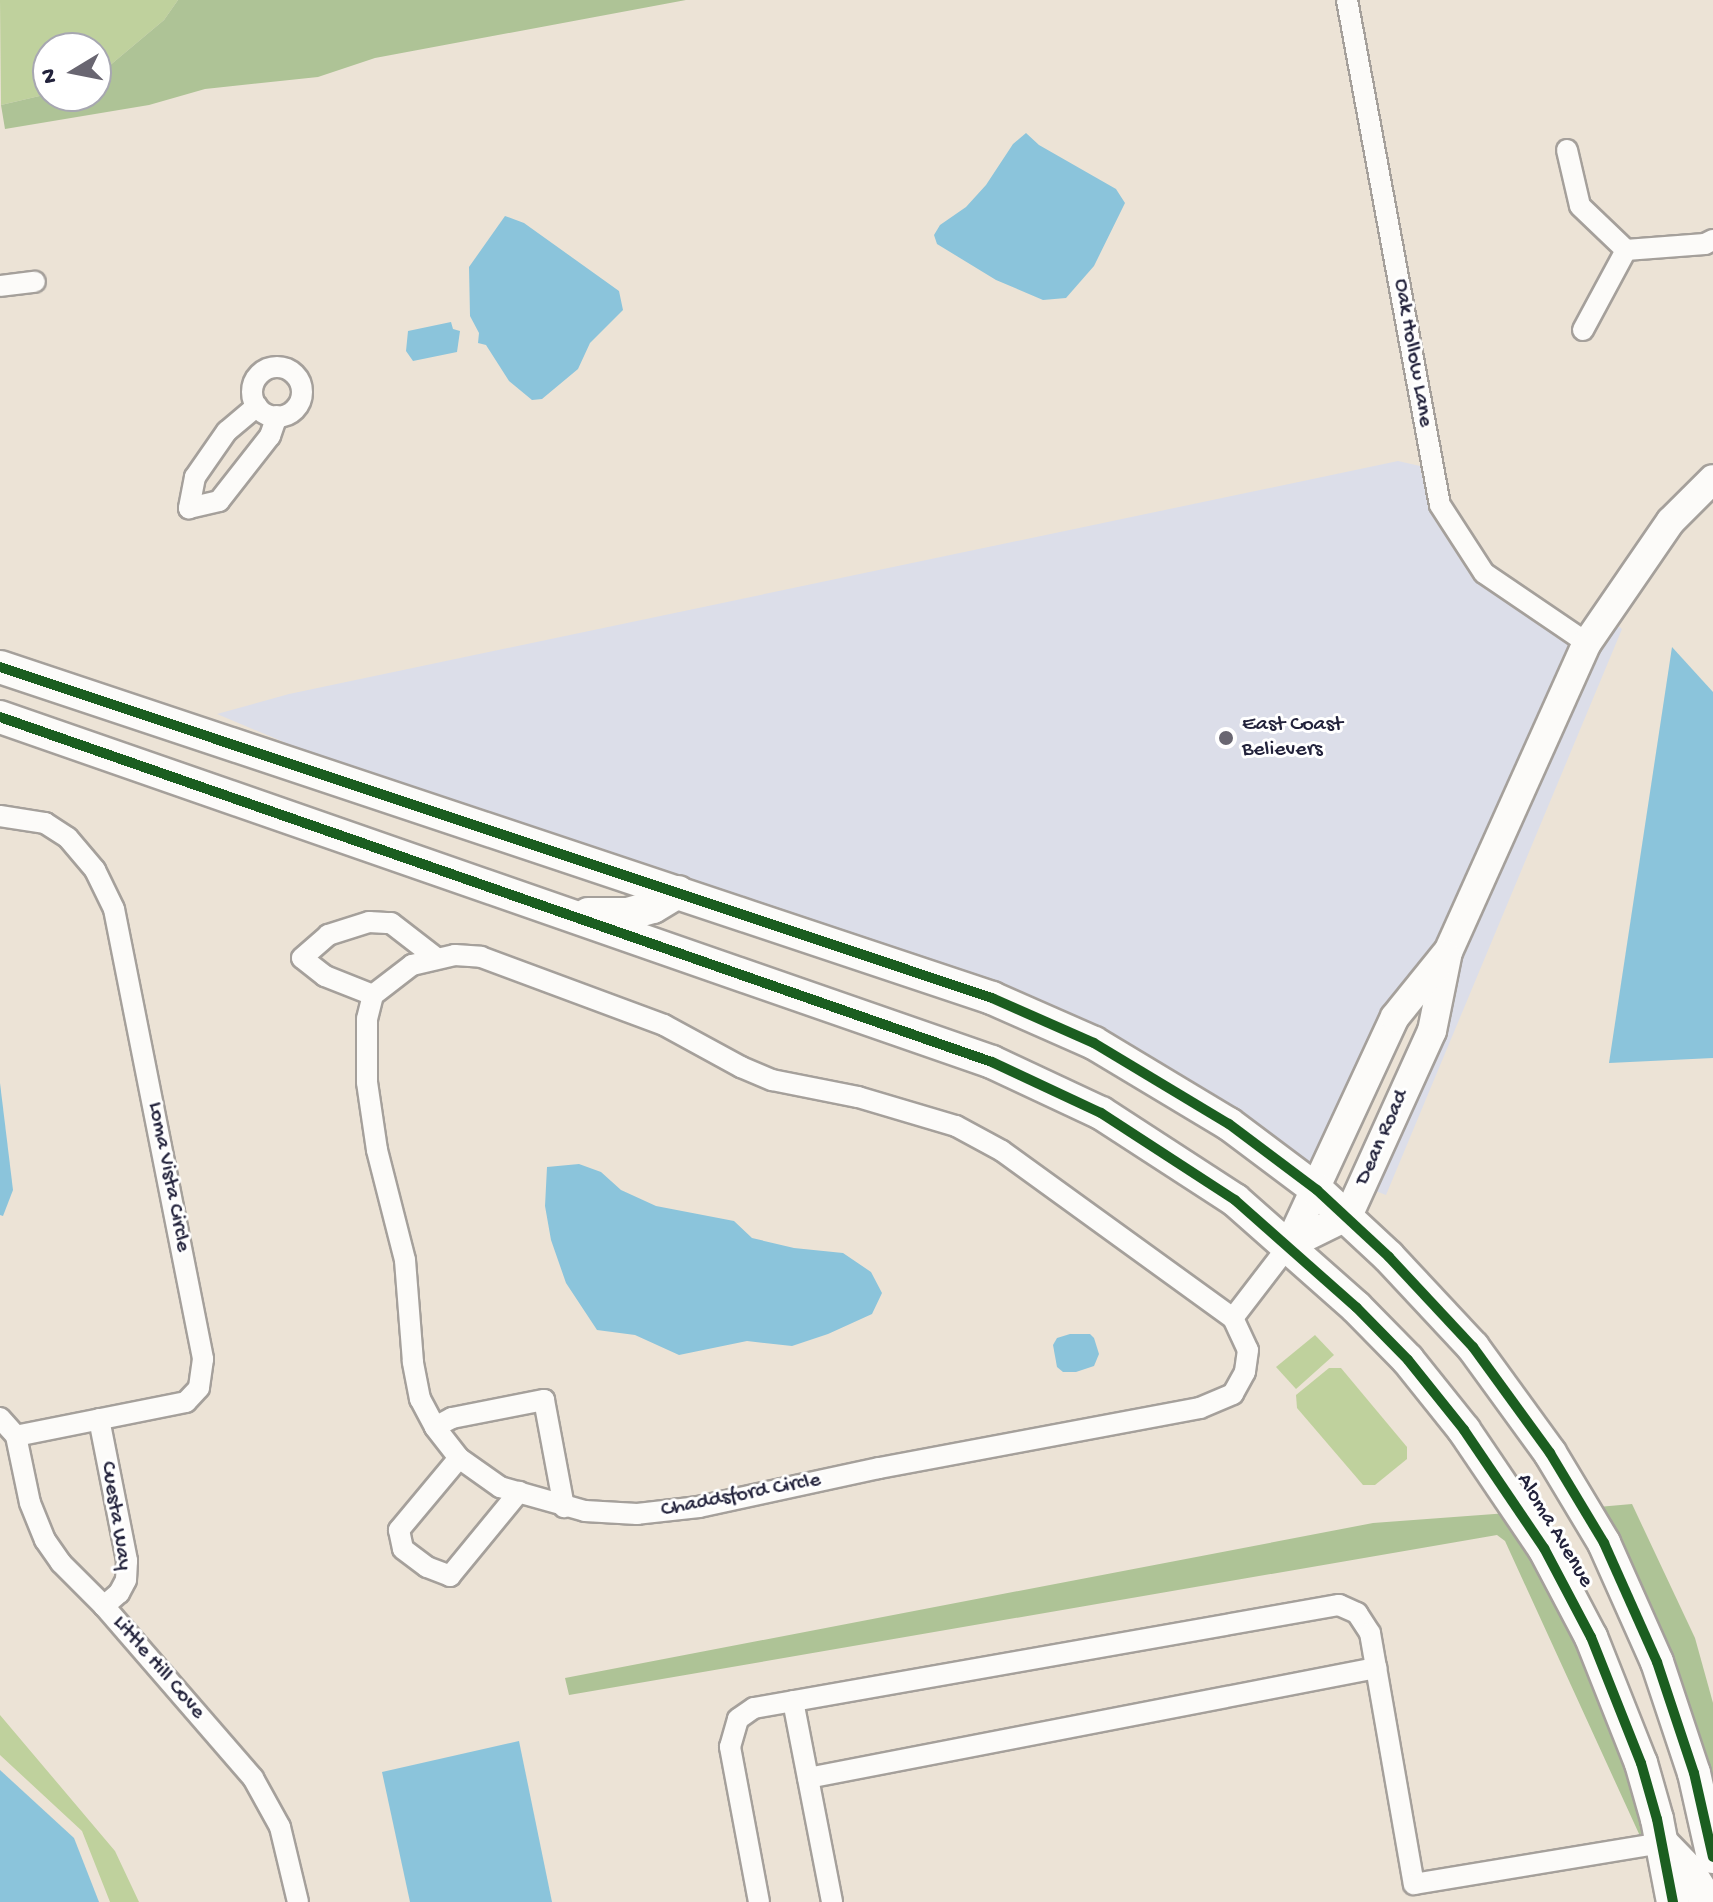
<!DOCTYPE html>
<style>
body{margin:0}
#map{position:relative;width:1713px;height:1902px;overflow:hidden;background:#ece3d6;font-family:"Gochi Hand",sans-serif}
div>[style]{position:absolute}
.built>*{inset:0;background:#dcdee9}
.green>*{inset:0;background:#bfd19d}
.forest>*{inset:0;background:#aec396}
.water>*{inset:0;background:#8bc4db}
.roads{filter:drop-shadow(2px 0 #a5a09b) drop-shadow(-2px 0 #a5a09b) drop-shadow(0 2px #a5a09b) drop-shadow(0 -2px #a5a09b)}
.minor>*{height:20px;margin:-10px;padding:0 10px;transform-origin:10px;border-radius:10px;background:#fcfbf9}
.minor>.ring{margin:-10px;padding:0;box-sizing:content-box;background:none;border:20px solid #fcfbf9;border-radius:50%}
.secondary>*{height:28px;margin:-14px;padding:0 14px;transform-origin:14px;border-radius:14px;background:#fcfbf9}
.primary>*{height:32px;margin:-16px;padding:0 16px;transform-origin:16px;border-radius:16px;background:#fcfbf9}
.cycleway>*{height:10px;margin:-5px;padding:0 5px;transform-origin:5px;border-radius:5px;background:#1b5e20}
.dots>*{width:22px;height:22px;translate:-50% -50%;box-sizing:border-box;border:4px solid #fff;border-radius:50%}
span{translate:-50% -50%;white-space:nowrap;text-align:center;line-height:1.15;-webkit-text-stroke:6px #fff;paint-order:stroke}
.street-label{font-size:22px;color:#22223b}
.poi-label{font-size:22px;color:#22223b}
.left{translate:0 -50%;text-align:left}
.north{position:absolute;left:32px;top:32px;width:80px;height:80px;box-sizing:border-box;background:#fff;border:2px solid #a7a7b1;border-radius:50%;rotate:260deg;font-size:22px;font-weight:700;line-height:32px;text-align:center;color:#22223b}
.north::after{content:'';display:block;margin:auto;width:28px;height:36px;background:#696671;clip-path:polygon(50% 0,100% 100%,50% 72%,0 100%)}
</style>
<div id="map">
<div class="built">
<i style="clip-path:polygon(1398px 461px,1420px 466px,1429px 511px,1473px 579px,1572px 647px,1436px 948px,1313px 1169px,1237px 1115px,687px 883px,682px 876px,677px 879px,362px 775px,217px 714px,289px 694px)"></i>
<i style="clip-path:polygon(1615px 623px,1622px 629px,1386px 1195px,1373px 1190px,1463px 947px,1598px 648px)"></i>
</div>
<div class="green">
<i style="clip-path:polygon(0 0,178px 0,164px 20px,96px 77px,96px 48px,48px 48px,48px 94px,1px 105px)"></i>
<i style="clip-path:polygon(1315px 1335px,1334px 1355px,1296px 1389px,1276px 1367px)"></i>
<i style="clip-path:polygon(1329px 1368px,1341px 1368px,1407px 1447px,1407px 1459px,1375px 1485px,1363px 1485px,1297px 1408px,1296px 1395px)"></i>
<i style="clip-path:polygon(0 1715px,115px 1851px,139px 1902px,110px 1902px,82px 1831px,0 1755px)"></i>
</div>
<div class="forest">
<i style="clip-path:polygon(178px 0,686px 0,375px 58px,318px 77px,205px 89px,149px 105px,5px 129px,1px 105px,48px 94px,96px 96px,96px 77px,164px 20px)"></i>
<i style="clip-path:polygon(1632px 1504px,1695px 1638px,1713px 1703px,1713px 1798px,1598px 1507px)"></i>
<i style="clip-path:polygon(1508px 1513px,1533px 1553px,1602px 1692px,1647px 1834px,1640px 1836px,1505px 1541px,1497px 1535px,569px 1695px,565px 1678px,1373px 1523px)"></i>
</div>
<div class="water">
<i style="clip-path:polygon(1026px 133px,1039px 145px,1116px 189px,1125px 203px,1094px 266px,1066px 298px,1043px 300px,996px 280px,937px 244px,934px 235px,940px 225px,966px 207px,986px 185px,1013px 144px)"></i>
<i style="clip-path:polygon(505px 216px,524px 223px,619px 291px,623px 310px,590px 343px,578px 369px,542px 399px,532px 400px,509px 381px,486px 345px,478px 343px,479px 333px,470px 316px,469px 267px)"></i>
<i style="clip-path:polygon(451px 322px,453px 329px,460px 331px,457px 352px,413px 361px,406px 351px,408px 331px)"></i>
<i style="clip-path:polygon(1672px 647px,1713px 692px,1713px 1058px,1609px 1063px)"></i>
<i style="clip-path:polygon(0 1083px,13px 1190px,3px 1216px,0 1215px)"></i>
<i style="clip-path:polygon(579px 1164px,601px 1172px,621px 1190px,656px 1206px,734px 1221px,752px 1238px,794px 1248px,843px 1253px,871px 1272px,882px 1293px,872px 1314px,828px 1334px,792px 1346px,747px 1341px,679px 1355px,635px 1335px,597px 1330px,566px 1283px,551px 1240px,545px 1206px,547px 1167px)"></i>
<i style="clip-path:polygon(1070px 1334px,1090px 1334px,1094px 1338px,1099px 1354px,1094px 1366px,1076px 1372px,1063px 1372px,1057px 1367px,1053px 1345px,1057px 1338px)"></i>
<i style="clip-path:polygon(519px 1741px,552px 1902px,410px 1902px,382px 1772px)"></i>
<i style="clip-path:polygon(0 1770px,74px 1838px,99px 1902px,0 1902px)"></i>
</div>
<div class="roads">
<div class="minor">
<i style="left:1347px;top:0;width:513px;rotate:79.57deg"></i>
<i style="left:1440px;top:505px;width:81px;rotate:57.1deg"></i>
<i style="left:1484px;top:573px;width:125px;rotate:34.2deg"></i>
<i style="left:1567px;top:150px;width:57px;rotate:76.9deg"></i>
<i style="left:1580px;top:206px;width:64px;rotate:43.7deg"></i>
<i style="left:1626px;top:250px;width:79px;rotate:-4.3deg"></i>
<i style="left:1705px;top:244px;width:9px;rotate:-27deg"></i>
<i style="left:0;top:286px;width:35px;rotate:-7deg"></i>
<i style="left:1583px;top:330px;width:91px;rotate:-61.7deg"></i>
<i class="ring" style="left:252px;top:367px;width:30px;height:30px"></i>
<i style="left:257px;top:406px;width:39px;rotate:140deg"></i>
<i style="left:227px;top:431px;width:56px;rotate:124.8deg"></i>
<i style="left:195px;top:477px;width:32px;rotate:101deg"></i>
<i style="left:189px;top:508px;width:31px;rotate:-13deg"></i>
<i style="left:219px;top:501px;width:83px;rotate:-51.9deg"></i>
<i style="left:270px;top:436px;width:21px;rotate:-71deg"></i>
<i style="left:0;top:816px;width:46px;rotate:8.8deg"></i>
<i style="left:45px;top:823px;width:27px;rotate:33deg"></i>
<i style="left:68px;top:838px;width:42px;rotate:49.8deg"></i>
<i style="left:95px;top:870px;width:43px;rotate:64deg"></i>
<i style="left:114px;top:909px;width:459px;rotate:78.8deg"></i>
<i style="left:203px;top:1359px;width:29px;rotate:98deg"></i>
<i style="left:199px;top:1388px;width:19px;rotate:133deg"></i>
<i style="left:186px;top:1402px;width:173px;rotate:168.7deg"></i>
<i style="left:373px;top:995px;width:49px;rotate:-37.6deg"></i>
<i style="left:412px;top:965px;width:44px;rotate:-13.1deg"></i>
<i style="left:455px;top:955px;width:26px;rotate:4deg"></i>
<i style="left:481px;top:957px;width:195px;rotate:20.4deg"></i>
<i style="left:664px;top:1025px;width:88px;rotate:28.6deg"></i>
<i style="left:741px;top:1067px;width:34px;rotate:23deg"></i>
<i style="left:772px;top:1080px;width:88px;rotate:11.2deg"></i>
<i style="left:858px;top:1097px;width:102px;rotate:16.5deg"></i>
<i style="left:956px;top:1126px;width:52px;rotate:28.5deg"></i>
<i style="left:1002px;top:1151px;width:285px;rotate:35.9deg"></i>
<i style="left:1233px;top:1318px;width:35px;rotate:65deg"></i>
<i style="left:1248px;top:1350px;width:22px;rotate:98deg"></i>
<i style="left:1245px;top:1372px;width:25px;rotate:119deg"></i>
<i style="left:1233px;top:1394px;width:36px;rotate:157deg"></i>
<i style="left:1200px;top:1408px;width:327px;rotate:169.4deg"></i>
<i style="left:879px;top:1468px;width:184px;rotate:167.8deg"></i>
<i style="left:699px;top:1507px;width:62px;rotate:173.6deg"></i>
<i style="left:637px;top:1514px;width:52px;rotate:-176.7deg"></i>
<i style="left:585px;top:1511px;width:88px;rotate:-164.2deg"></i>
<i style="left:500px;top:1487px;width:50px;rotate:-144.7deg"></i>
<i style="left:459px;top:1458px;width:39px;rotate:-128deg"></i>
<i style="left:435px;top:1427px;width:32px;rotate:-118deg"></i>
<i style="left:420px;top:1399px;width:38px;rotate:-101deg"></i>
<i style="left:413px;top:1362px;width:102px;rotate:-94.5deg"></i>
<i style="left:405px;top:1260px;width:114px;rotate:-104.3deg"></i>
<i style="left:377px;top:1150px;width:69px;rotate:-98.4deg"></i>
<i style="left:367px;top:1082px;width:63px;rotate:-90deg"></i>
<i style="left:367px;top:1019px;width:25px;rotate:-76deg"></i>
<i style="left:373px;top:995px;width:52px;rotate:-158.4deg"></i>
<i style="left:325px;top:976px;width:29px;rotate:-142deg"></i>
<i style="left:302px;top:958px;width:35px;rotate:-41deg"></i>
<i style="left:328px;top:935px;width:43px;rotate:-17.6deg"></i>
<i style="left:369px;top:922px;width:22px;rotate:3deg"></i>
<i style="left:391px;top:923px;width:56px;rotate:37.7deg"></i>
<i style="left:1233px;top:1318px;width:92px;rotate:-52.5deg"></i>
<i style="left:0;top:1418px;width:24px;rotate:48deg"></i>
<i style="left:99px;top:1419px;width:145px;rotate:78.8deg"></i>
<i style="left:127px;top:1561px;width:19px;rotate:93deg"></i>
<i style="left:126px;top:1580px;width:15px;rotate:118deg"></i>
<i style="left:119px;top:1593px;width:20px;rotate:139deg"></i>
<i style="left:435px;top:1427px;width:19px;rotate:-28deg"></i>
<i style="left:452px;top:1418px;width:94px;rotate:-11.1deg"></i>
<i style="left:544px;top:1400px;width:109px;rotate:79.4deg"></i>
<i style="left:16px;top:1436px;width:68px;rotate:78.2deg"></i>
<i style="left:30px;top:1503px;width:40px;rotate:68deg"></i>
<i style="left:45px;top:1540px;width:28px;rotate:55deg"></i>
<i style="left:61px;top:1563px;width:61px;rotate:45deg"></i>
<i style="left:104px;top:1606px;width:228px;rotate:49.1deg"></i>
<i style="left:253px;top:1778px;width:56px;rotate:61.1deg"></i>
<i style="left:280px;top:1827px;width:77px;rotate:76.5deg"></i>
<i style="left:459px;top:1458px;width:94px;rotate:129.8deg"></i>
<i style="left:399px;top:1530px;width:19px;rotate:78deg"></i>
<i style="left:403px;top:1549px;width:30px;rotate:37deg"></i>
<i style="left:427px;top:1567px;width:25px;rotate:21deg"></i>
<i style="left:450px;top:1576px;width:109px;rotate:-50.6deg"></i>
<i style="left:793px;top:1701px;width:205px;rotate:79deg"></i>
<i style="left:808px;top:1778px;width:579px;rotate:-10.96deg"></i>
<i style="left:759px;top:1902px;width:158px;rotate:-100.6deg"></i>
<i style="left:730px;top:1747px;width:29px;rotate:-74deg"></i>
<i style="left:738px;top:1719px;width:19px;rotate:-35deg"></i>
<i style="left:754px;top:1708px;width:594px;rotate:-9.99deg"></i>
<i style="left:1339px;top:1605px;width:20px;rotate:24deg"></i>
<i style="left:1357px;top:1613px;width:24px;rotate:57deg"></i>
<i style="left:1370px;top:1633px;width:255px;rotate:80.1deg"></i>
<i style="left:1414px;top:1884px;width:251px;rotate:-9.4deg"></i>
</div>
<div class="secondary">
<i style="left:1289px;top:1245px;width:66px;rotate:-26.2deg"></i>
<i style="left:1348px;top:1216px;width:203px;rotate:-65.6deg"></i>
<i style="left:1432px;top:1031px;width:81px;rotate:-78.6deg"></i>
<i style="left:1448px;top:952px;width:339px;rotate:-65.8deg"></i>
<i style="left:1587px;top:643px;width:148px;rotate:-55.5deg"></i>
<i style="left:1671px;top:521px;width:59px;rotate:-45deg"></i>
<i style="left:1289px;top:1245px;width:251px;rotate:-65.1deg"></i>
<i style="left:1395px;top:1017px;width:80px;rotate:-51.1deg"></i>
</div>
<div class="primary">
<i style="left:0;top:667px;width:1046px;rotate:18.45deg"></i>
<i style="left:992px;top:998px;width:111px;rotate:23.8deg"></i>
<i style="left:1094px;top:1043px;width:157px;rotate:31deg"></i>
<i style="left:1229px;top:1124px;width:110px;rotate:36.9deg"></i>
<i style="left:1317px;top:1190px;width:98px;rotate:42.9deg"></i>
<i style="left:1389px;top:1257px;width:123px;rotate:47deg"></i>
<i style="left:1473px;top:1347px;width:131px;rotate:54deg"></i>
<i style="left:1550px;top:1453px;width:105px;rotate:59deg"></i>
<i style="left:1604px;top:1543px;width:130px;rotate:66deg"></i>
<i style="left:1657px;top:1662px;width:117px;rotate:71.6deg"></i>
<i style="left:1694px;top:1773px;width:86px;rotate:77.3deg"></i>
<i style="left:0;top:717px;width:1050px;rotate:19.18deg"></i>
<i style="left:992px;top:1062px;width:120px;rotate:25.1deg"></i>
<i style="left:1101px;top:1113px;width:160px;rotate:33deg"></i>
<i style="left:1235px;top:1200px;width:162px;rotate:41.5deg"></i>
<i style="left:1356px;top:1307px;width:74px;rotate:45.5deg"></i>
<i style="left:1408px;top:1360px;width:90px;rotate:51.3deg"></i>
<i style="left:1464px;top:1430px;width:143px;rotate:55.9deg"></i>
<i style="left:1544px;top:1548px;width:101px;rotate:62.2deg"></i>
<i style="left:1591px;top:1637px;width:136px;rotate:68.4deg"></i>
<i style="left:1641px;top:1763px;width:58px;rotate:74.1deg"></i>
<i style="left:1657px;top:1819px;width:85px;rotate:79.1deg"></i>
<i style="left:588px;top:914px;width:40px"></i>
<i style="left:628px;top:914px;width:26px;rotate:-16deg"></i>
<i style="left:653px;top:907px;width:29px;rotate:-31deg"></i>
<i style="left:1662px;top:1843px;width:37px;rotate:46deg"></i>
<i style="left:1688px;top:1870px;width:38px;rotate:58deg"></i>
</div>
</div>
<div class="cycleway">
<i style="left:0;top:667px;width:1046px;rotate:18.45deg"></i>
<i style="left:992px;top:998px;width:111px;rotate:23.8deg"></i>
<i style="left:1094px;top:1043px;width:157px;rotate:31deg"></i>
<i style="left:1229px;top:1124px;width:110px;rotate:36.9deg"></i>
<i style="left:1317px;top:1190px;width:98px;rotate:42.9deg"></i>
<i style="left:1389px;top:1257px;width:123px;rotate:47deg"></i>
<i style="left:1473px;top:1347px;width:131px;rotate:54deg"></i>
<i style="left:1550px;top:1453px;width:105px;rotate:59deg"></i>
<i style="left:1604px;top:1543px;width:130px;rotate:66deg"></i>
<i style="left:1657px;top:1662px;width:117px;rotate:71.6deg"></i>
<i style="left:1694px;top:1773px;width:86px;rotate:77.3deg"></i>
<i style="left:0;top:717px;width:1050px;rotate:19.18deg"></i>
<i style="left:992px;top:1062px;width:120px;rotate:25.1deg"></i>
<i style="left:1101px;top:1113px;width:160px;rotate:33deg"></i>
<i style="left:1235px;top:1200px;width:162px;rotate:41.5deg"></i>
<i style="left:1356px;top:1307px;width:74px;rotate:45.5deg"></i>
<i style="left:1408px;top:1360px;width:90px;rotate:51.3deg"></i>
<i style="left:1464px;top:1430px;width:143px;rotate:55.9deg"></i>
<i style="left:1544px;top:1548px;width:101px;rotate:62.2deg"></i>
<i style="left:1591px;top:1637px;width:136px;rotate:68.4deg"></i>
<i style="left:1641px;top:1763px;width:58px;rotate:74.1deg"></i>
<i style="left:1657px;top:1819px;width:85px;rotate:79.1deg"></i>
</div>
<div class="dots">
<i style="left:1226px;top:738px;background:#696671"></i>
</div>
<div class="street-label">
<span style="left:1412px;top:353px;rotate:80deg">Oak Hollow Lane</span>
<span style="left:1383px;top:1138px;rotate:-66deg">Dean Road</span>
<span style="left:168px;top:1177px;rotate:79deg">Loma Vista Circle</span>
<span style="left:741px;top:1496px;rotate:-11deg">Chaddsford Circle</span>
<span style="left:115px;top:1516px;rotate:81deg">Cuesta Way</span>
<span style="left:1554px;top:1531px;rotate:59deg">Aloma Avenue</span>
<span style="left:158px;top:1668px;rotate:49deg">Little Hill Cove</span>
</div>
<div class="poi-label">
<span class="left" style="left:1242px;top:738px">East Coast<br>Believers</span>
</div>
<div class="north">N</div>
</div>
